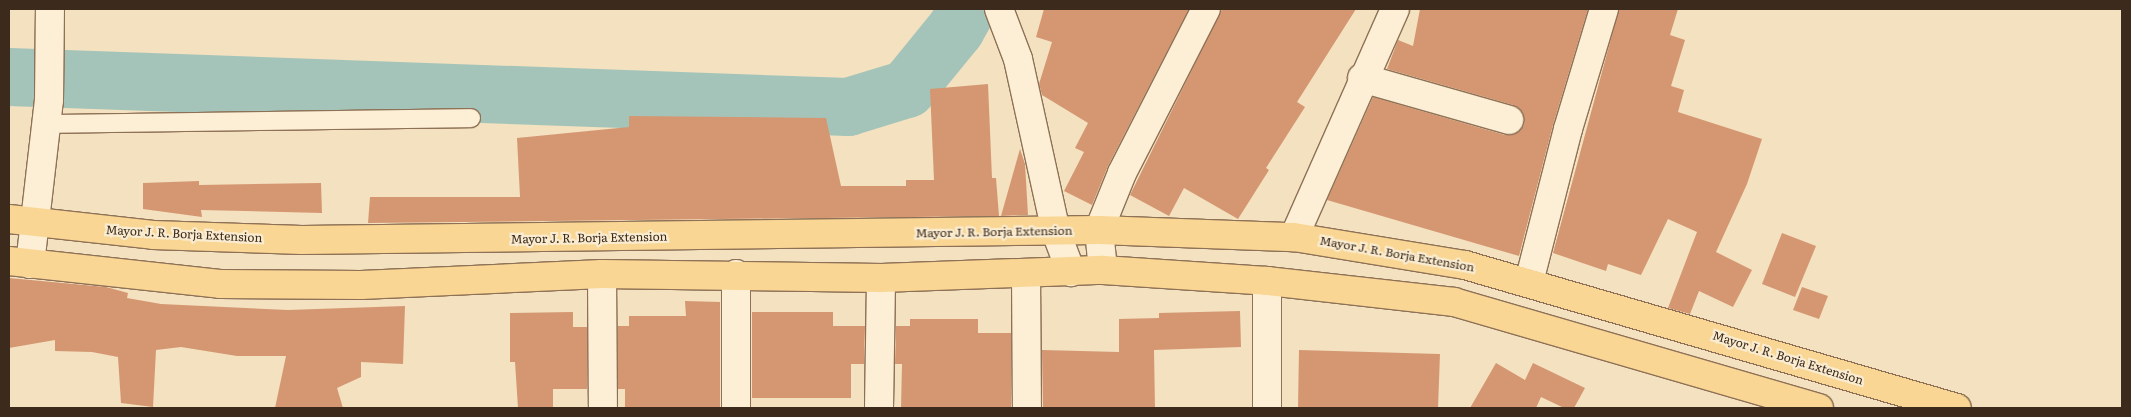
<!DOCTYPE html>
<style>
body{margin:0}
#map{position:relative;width:2131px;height:417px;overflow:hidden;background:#f3e1c0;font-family:Literata,serif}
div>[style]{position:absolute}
.river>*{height:58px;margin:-29px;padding:0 29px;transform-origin:29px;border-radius:29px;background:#a4c4b9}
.building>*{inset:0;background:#d59772}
.roads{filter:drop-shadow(1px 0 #8e7156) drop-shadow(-1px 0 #8e7156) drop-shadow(0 1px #8e7156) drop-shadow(0 -1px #8e7156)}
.service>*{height:18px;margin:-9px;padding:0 9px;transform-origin:9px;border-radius:9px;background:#fcefd5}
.minor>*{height:28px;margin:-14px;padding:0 14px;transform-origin:14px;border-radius:14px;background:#fcefd5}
.primary>*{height:28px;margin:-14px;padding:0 14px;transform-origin:14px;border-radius:14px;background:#fad694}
span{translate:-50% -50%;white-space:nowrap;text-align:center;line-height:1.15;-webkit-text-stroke:4.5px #f9ecd1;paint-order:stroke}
.street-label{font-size:12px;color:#3c2a1c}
.frame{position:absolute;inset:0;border:10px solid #3c2a1c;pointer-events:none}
</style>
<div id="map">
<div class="river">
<i style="left:9px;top:77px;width:840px;rotate:2.05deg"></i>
<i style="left:848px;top:107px;width:62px;rotate:-17deg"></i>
<i style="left:907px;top:89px;width:77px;rotate:-50.8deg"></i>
<i style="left:956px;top:29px;width:23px;rotate:-61deg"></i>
</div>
<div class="building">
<i style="clip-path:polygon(1044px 9px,1189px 9px,1108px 166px,1092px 205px,1064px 191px,1084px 152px,1075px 148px,1088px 123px,1042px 95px,1039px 84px,1052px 42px,1036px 37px)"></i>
<i style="clip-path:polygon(1222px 9px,1356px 9px,1297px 102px,1305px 107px,1266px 168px,1269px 170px,1238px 219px,1184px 188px,1169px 216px,1130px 195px)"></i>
<i style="clip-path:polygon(1420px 9px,1588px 9px,1553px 125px,1519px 256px,1327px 200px,1373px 97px,1505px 135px,1513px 135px,1524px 125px,1524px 116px,1513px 105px,1387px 69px,1398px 40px,1413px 46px)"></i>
<i style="clip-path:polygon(1619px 9px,1678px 9px,1670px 35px,1685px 40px,1671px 86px,1684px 90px,1678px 112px,1762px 139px,1747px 184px,1716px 252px,1752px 270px,1733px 307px,1699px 291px,1690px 314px,1668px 308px,1697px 232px,1668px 219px,1641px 275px,1608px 264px,1606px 271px,1553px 253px)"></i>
<i style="clip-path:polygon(988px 84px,992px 178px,996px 178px,999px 216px,368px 223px,370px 197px,520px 197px,517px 138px,629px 127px,629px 116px,826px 118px,841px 186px,906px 186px,906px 180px,934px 180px,930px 89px)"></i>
<i style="clip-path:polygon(1020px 149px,1025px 164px,1028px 215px,1001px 216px)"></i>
<i style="clip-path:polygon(199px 181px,199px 185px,321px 183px,322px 213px,201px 210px,202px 217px,143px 209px,143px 183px)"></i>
<i style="clip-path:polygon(1782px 233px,1816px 246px,1795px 297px,1762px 284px)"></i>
<i style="clip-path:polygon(9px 278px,106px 287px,128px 293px,127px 298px,161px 304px,288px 310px,405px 306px,403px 364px,361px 362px,361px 377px,337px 388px,343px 408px,275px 408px,286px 356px,237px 356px,181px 347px,156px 350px,153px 407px,121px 403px,118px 357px,92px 352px,55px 351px,55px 340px,9px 348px)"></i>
<i style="clip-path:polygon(1802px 287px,1828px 296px,1819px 319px,1793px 310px)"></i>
<i style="clip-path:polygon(685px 301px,720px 302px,720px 408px,625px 408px,625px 389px,618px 389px,618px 326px,629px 326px,629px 316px,686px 316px)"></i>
<i style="clip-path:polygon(1240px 311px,1241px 347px,1154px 350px,1155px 408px,1043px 408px,1042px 350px,1119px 352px,1119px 319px,1159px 318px,1159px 313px)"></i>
<i style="clip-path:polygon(573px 312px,573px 327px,587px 327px,587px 389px,553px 389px,553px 408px,518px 408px,515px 362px,510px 362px,510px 313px)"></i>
<i style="clip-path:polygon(752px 312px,833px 312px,833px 326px,865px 326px,864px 364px,851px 364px,851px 398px,752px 398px)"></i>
<i style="clip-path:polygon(910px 319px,978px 319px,978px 333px,1011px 333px,1011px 408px,901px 408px,902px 364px,895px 364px,896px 326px,910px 326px)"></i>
<i style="clip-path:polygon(1299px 350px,1440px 354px,1438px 408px,1298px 408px)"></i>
<i style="clip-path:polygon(1496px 363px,1525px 380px,1533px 363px,1585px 388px,1574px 408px,1564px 408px,1541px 397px,1536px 408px,1470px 408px)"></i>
</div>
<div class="roads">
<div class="service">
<i style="left:46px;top:124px;width:425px;rotate:-0.8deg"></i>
</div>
<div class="minor">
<i style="left:999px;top:9px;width:53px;rotate:69.2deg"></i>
<i style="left:1018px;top:59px;width:177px;rotate:77.6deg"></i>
<i style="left:1056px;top:232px;width:43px;rotate:69.4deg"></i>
<i style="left:1362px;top:78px;width:153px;rotate:15.9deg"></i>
<i style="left:1294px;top:237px;width:249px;rotate:-66.1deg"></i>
<i style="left:30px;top:264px;width:165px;rotate:-83.4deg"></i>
<i style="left:49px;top:100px;width:91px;rotate:-89.4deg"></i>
<i style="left:1103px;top:270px;width:40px;rotate:-95.7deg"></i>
<i style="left:1099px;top:230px;width:61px;rotate:-68deg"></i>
<i style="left:1122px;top:173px;width:184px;rotate:-62.9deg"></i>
<i style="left:1026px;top:273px;width:135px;rotate:89.6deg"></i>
<i style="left:602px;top:274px;width:134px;rotate:89.6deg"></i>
<i style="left:736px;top:274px;width:134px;rotate:90deg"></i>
<i style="left:1267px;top:281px;width:127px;rotate:90deg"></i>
<i style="left:1529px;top:282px;width:158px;rotate:-75.7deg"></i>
<i style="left:1568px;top:129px;width:125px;rotate:-73.3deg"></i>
<i style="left:879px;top:408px;width:130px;rotate:-89.1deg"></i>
</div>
<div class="primary">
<i style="left:9px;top:219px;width:145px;rotate:6.3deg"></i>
<i style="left:153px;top:235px;width:149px;rotate:1.9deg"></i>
<i style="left:302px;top:240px;width:797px;rotate:-0.72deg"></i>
<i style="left:1099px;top:230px;width:195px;rotate:2.1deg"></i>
<i style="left:1294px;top:237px;width:173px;rotate:9.3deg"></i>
<i style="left:1465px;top:265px;width:512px;rotate:16.21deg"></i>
<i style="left:9px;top:261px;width:212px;rotate:6.2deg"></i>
<i style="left:220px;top:284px;width:141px;rotate:0.4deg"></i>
<i style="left:361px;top:285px;width:241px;rotate:-2.6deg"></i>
<i style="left:602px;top:274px;width:279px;rotate:0.8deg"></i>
<i style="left:881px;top:278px;width:222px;rotate:-2.1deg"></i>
<i style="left:1103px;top:270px;width:164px;rotate:3.8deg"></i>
<i style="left:1267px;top:281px;width:188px;rotate:6.4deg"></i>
<i style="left:1454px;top:302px;width:380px;rotate:16.2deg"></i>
</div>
</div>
<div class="street-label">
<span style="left:994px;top:232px;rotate:-1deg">Mayor J. R. Borja Extension</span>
<span style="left:184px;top:234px;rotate:3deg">Mayor J. R. Borja Extension</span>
<span style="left:589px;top:238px;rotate:-1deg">Mayor J. R. Borja Extension</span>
<span style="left:1397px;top:254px;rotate:10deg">Mayor J. R. Borja Extension</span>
<span style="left:1788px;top:358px;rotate:17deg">Mayor J. R. Borja Extension</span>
</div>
<div class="frame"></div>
</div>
